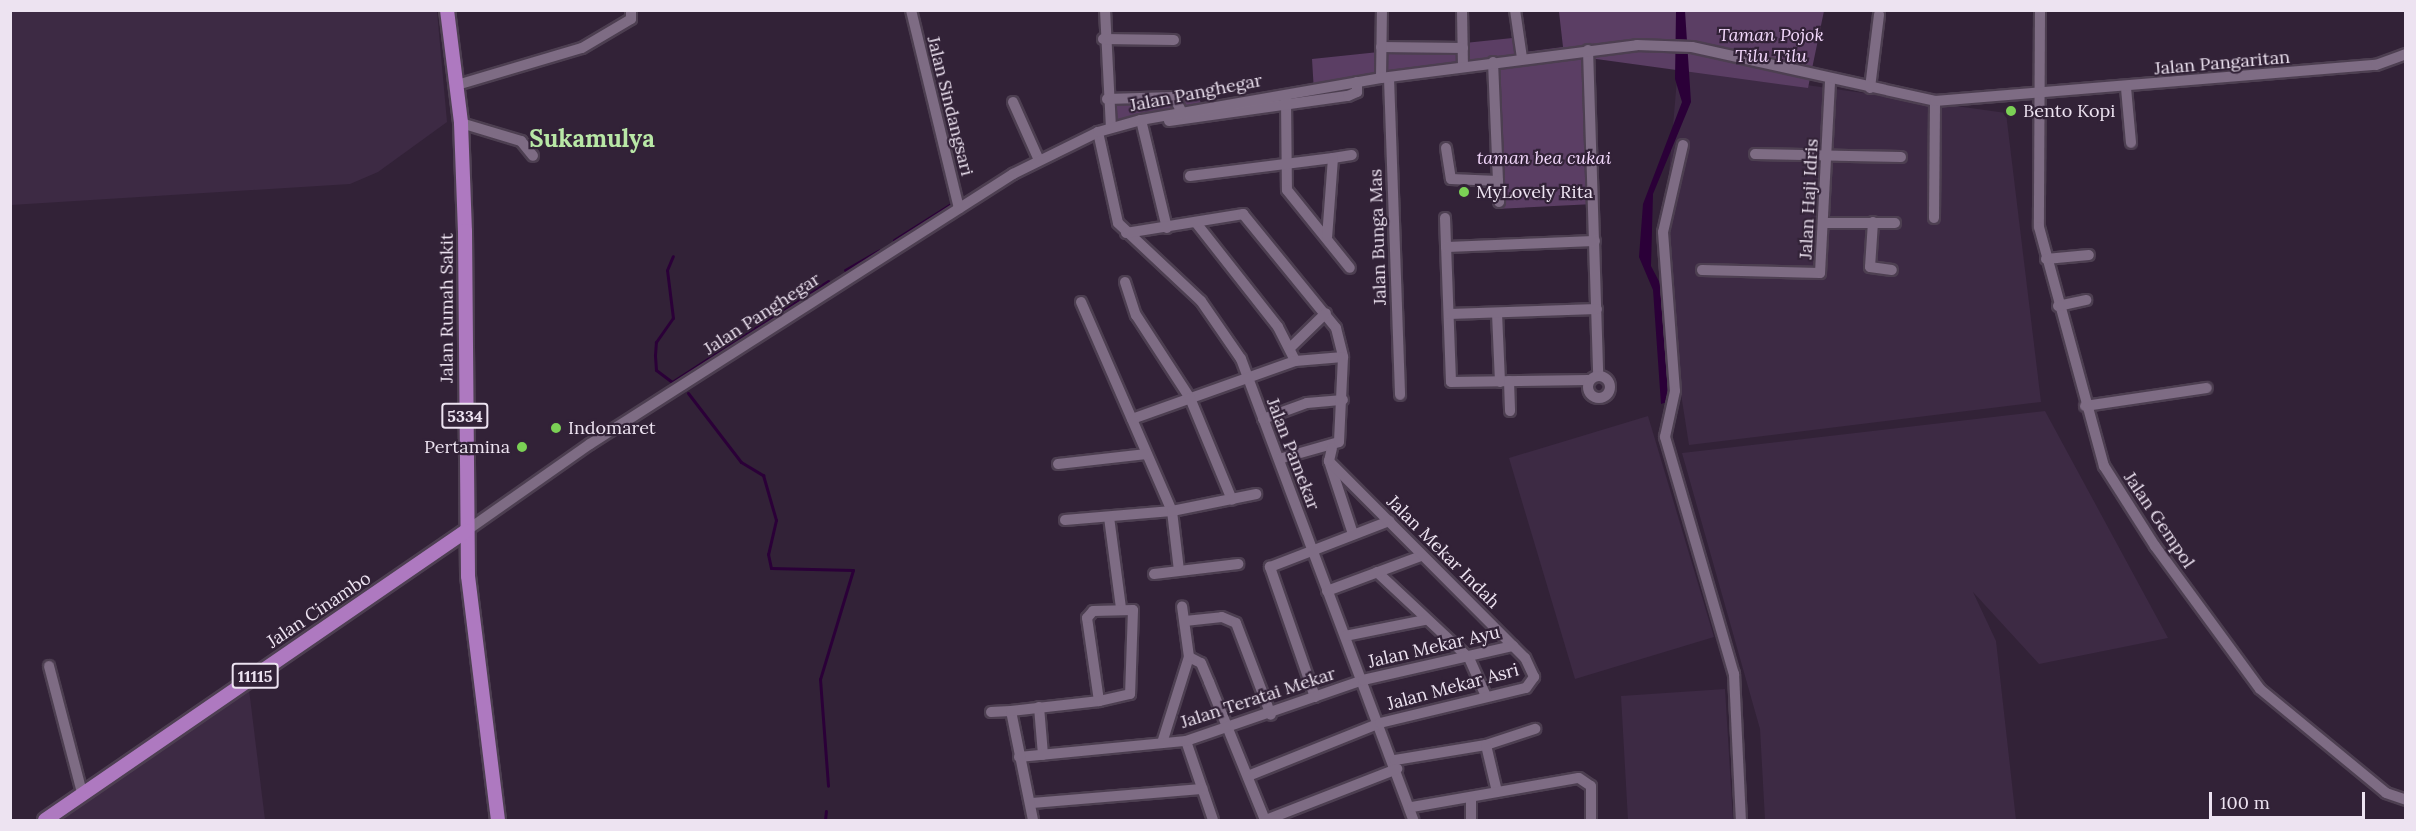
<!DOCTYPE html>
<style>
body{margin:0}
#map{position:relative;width:2416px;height:831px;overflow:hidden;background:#322237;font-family:Lora,serif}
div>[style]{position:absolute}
.built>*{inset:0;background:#3d2a44}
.green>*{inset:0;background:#5b3e64}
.water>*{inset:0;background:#2b0038}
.stream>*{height:3px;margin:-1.5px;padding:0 1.5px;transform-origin:1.5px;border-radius:1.5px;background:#2b0038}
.roads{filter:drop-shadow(2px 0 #4d3f51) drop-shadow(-2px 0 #4d3f51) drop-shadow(0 2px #4d3f51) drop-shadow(0 -2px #4d3f51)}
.minor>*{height:10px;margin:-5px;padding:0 5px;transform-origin:5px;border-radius:5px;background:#7e6c84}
.minor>.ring{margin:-5px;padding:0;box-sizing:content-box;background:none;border:10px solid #7e6c84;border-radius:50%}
.major>*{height:14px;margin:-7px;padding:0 7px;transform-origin:7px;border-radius:7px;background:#ae79c0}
.dots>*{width:16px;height:16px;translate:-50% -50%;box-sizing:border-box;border:3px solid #322237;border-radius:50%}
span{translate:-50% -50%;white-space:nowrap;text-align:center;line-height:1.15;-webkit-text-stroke:4.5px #322237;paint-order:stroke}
.shield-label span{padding:2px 4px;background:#322237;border:2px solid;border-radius:4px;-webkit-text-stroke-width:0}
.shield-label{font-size:16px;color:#ede3f1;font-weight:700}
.park-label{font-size:18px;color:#f3d8fc;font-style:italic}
.street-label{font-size:18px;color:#ede3f1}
.poi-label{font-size:18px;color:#ede3f1}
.left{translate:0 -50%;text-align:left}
.right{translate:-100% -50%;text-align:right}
.district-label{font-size:24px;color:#b8e7a6;font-weight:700}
.frame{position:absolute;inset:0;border:12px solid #ede3f1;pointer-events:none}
.scale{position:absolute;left:2209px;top:792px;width:156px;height:27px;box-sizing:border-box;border:3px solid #ede3f1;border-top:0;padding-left:8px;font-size:18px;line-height:21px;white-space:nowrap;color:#ede3f1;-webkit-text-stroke:4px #322237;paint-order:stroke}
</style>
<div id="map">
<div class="built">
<i style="clip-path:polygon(10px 11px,437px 11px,447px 122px,378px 172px,350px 184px,11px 205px)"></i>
<i style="clip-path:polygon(1678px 67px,2006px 113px,2041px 402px,1689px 445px,1671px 330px,1667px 197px)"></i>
<i style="clip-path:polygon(2045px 411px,2168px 638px,2039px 664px,1973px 592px,1996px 641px,2016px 820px,1765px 820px,1760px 729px,1682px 453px)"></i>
<i style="clip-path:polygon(1648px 416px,1714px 637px,1575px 679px,1509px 458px)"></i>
<i style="clip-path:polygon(248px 681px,265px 820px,59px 820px)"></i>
<i style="clip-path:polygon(1725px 689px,1733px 820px,1628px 820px,1621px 696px)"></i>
</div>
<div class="green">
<i style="clip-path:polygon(1824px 11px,1808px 88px,1589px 58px,1594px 204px,1496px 209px,1496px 63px,1314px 92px,1312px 59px,1522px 37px,1525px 52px,1563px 47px,1559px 12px)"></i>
<i style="clip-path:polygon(1197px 91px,1202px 107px,1114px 127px,1110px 92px)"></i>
</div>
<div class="water">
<i style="clip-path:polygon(1676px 11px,1685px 11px,1691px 102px,1653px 194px,1651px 266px,1662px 287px,1670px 401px,1661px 404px,1653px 290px,1639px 257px,1643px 204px,1682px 102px,1675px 79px)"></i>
</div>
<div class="stream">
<i style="left:894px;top:240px;width:71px;rotate:-32.3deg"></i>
<i style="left:845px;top:270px;width:39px;rotate:-30deg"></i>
<i style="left:672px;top:382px;width:186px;rotate:-32.9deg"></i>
<i style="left:672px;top:382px;width:20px;rotate:-143deg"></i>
<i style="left:656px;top:370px;width:15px;rotate:-94deg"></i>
<i style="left:655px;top:355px;width:13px;rotate:-86deg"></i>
<i style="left:656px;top:342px;width:29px;rotate:-55deg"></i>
<i style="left:673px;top:318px;width:48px;rotate:-97.1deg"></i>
<i style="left:667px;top:270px;width:15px;rotate:-67deg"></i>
<i style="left:688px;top:393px;width:87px;rotate:52.5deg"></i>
<i style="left:741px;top:462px;width:26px;rotate:31deg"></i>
<i style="left:763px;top:475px;width:47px;rotate:73.9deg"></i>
<i style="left:776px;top:520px;width:35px;rotate:103deg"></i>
<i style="left:768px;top:554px;width:14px;rotate:78deg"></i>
<i style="left:771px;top:568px;width:82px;rotate:1.4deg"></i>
<i style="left:853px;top:570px;width:114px;rotate:106.8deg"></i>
<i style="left:820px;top:679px;width:107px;rotate:85.7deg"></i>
<i style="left:825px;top:820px;width:9px;rotate:-84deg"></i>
</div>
<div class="roads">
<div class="minor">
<i style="left:911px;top:10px;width:204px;rotate:76.4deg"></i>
<i style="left:1105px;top:10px;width:118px;rotate:87.1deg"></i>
<i style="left:1462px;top:10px;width:56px;rotate:89deg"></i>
<i style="left:1515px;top:10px;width:49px;rotate:81.7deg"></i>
<i style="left:2040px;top:10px;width:217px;rotate:90.3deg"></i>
<i style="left:2039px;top:227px;width:248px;rotate:74.8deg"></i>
<i style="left:2104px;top:466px;width:95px;rotate:57.5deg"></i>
<i style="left:2155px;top:546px;width:177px;rotate:53.7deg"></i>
<i style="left:2260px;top:689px;width:163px;rotate:39.5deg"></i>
<i style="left:2386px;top:793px;width:21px;rotate:19deg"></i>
<i style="left:1103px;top:39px;width:71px;rotate:0.8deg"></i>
<i style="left:1381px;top:47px;width:82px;rotate:0.7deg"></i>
<i style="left:1588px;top:50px;width:326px;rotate:88.2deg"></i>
<i style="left:1381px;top:78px;width:68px;rotate:-89.2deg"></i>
<i style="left:1389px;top:78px;width:317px;rotate:88deg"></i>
<i style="left:457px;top:85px;width:130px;rotate:-16.5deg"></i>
<i style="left:582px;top:48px;width:57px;rotate:-30.6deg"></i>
<i style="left:631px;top:19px;width:9px;rotate:-90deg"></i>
<i style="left:1870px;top:88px;width:74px;rotate:-83deg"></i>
<i style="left:2126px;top:88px;width:55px;rotate:84.8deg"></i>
<i style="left:1107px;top:99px;width:67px;rotate:-1.7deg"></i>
<i style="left:1174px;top:97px;width:16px;rotate:63deg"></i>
<i style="left:1286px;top:100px;width:90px;rotate:89.4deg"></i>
<i style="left:1287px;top:190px;width:100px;rotate:51.1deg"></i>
<i style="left:1013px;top:102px;width:64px;rotate:65.9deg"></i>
<i style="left:1141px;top:120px;width:111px;rotate:76.5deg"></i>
<i style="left:1169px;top:121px;width:181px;rotate:-8deg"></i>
<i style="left:1348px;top:96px;width:10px;rotate:-24deg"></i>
<i style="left:1357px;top:92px;width:10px;rotate:-90deg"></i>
<i style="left:461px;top:123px;width:63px;rotate:16.7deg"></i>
<i style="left:521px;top:141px;width:19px;rotate:51deg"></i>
<i style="left:1098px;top:132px;width:93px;rotate:77.6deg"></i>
<i style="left:1118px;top:223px;width:114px;rotate:43.2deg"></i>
<i style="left:1201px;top:301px;width:70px;rotate:55.4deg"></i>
<i style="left:1241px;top:359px;width:492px;rotate:69.5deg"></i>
<i style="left:1683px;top:145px;width:89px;rotate:102.9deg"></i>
<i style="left:1663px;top:232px;width:159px;rotate:85.7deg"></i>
<i style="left:1675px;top:391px;width:47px;rotate:102.3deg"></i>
<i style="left:1665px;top:437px;width:247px;rotate:73.8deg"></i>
<i style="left:1734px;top:674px;width:146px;rotate:87.3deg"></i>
<i style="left:1446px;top:148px;width:31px;rotate:81deg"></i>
<i style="left:1451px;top:179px;width:47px;rotate:2.4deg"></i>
<i style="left:1498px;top:181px;width:119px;rotate:-92.4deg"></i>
<i style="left:1755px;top:154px;width:146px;rotate:1.2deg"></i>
<i style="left:1333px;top:158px;width:19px;rotate:-9deg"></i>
<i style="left:1190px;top:176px;width:144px;rotate:-7.2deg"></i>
<i style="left:1333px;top:158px;width:79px;rotate:94.3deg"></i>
<i style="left:1498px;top:181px;width:21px;rotate:87deg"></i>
<i style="left:1445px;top:218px;width:164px;rotate:87.9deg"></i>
<i style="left:1451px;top:382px;width:138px;rotate:-0.8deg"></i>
<i style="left:1934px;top:218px;width:117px;rotate:-89.5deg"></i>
<i style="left:1873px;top:222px;width:45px;rotate:93.8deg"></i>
<i style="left:1870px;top:267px;width:22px;rotate:8deg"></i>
<i style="left:1824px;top:223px;width:71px"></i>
<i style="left:1197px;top:224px;width:131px;rotate:51.8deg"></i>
<i style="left:1278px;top:327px;width:38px;rotate:63deg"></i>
<i style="left:1126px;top:233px;width:119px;rotate:-9.2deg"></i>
<i style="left:1243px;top:214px;width:147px;rotate:50.8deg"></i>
<i style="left:1336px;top:328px;width:30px;rotate:76deg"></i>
<i style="left:1343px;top:357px;width:48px;rotate:175.2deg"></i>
<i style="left:1295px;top:361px;width:173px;rotate:160.4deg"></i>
<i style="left:1446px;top:247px;width:149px;rotate:-2.3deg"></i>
<i style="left:2046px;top:259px;width:43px;rotate:-5.3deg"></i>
<i style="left:1702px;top:270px;width:118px;rotate:1.5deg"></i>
<i style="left:1820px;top:273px;width:193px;rotate:-87deg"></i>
<i style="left:1125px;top:282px;width:35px;rotate:72deg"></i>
<i style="left:1136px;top:315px;width:99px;rotate:57deg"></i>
<i style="left:1190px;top:398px;width:110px;rotate:67.6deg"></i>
<i style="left:1081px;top:302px;width:228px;rotate:66.5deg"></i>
<i style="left:1172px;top:511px;width:60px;rotate:83.3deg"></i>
<i style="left:2058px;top:306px;width:29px;rotate:-12deg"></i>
<i style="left:1497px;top:313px;width:69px;rotate:87.5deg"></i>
<i style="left:1449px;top:314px;width:148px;rotate:-1.9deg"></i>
<i style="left:1290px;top:348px;width:50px;rotate:-44.2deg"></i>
<i class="ring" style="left:1588px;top:376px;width:12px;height:12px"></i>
<i style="left:1509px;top:381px;width:30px;rotate:88deg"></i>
<i style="left:2085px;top:406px;width:123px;rotate:-8.4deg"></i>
<i style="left:1263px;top:419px;width:47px;rotate:-20deg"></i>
<i style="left:1307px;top:403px;width:36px;rotate:-5deg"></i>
<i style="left:1279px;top:459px;width:62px;rotate:-15.8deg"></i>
<i style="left:1339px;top:442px;width:85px;rotate:-87.3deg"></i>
<i style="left:1329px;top:461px;width:77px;rotate:71.8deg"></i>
<i style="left:1058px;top:464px;width:89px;rotate:-6.5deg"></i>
<i style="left:1109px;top:517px;width:92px;rotate:82.5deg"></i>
<i style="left:1065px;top:520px;width:107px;rotate:-4.8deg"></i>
<i style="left:1172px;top:511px;width:86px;rotate:-11.4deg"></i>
<i style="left:466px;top:531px;width:151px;rotate:-35.1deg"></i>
<i style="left:590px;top:444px;width:502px;rotate:-32.55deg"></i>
<i style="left:1013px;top:174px;width:95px;rotate:-26.3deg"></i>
<i style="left:1098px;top:132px;width:45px;rotate:-15.6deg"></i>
<i style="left:1141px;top:120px;width:244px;rotate:-9.9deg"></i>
<i style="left:1381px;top:78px;width:258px;rotate:-7.3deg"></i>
<i style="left:1637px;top:45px;width:55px;rotate:2.1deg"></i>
<i style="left:1692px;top:47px;width:249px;rotate:12.5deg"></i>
<i style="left:1935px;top:101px;width:442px;rotate:-4.7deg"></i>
<i style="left:2376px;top:65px;width:32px;rotate:-20deg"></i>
<i style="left:1377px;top:572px;width:126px;rotate:43.1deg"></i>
<i style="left:1469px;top:658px;width:42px;rotate:65.9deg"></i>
<i style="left:1154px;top:574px;width:85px;rotate:-6.8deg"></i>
<i style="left:1327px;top:591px;width:100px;rotate:-20.4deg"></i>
<i style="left:1185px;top:621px;width:37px;rotate:-6deg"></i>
<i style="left:1222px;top:617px;width:15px;rotate:23deg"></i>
<i style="left:1236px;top:623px;width:98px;rotate:69.2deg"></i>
<i style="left:1345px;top:636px;width:82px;rotate:-11.3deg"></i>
<i style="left:1189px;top:657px;width:13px;rotate:27deg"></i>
<i style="left:1201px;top:663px;width:21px;rotate:67deg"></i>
<i style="left:1209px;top:682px;width:149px;rotate:67.9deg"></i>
<i style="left:49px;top:666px;width:131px;rotate:75.4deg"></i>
<i style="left:1315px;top:697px;width:138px;rotate:-109.1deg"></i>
<i style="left:1270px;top:567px;width:128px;rotate:-21.1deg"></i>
<i style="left:1039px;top:707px;width:48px;rotate:85.2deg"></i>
<i style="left:991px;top:712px;width:20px;rotate:-3deg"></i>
<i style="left:1186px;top:741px;width:83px;rotate:71.1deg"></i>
<i style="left:1162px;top:743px;width:90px;rotate:-72.6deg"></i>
<i style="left:1189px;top:657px;width:51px;rotate:-97.8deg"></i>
<i style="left:1486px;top:745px;width:52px;rotate:-18.1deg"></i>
<i style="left:1019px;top:757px;width:168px;rotate:-5.5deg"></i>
<i style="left:1186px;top:741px;width:187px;rotate:-19deg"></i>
<i style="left:1363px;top:680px;width:154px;rotate:-12.8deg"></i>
<i style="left:1395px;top:760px;width:92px;rotate:-9.4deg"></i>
<i style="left:1486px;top:745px;width:48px;rotate:76.8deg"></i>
<i style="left:1248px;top:776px;width:142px;rotate:-21.9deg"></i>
<i style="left:1380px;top:723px;width:150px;rotate:-13.5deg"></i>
<i style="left:1526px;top:688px;width:14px;rotate:-54deg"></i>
<i style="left:1534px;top:677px;width:21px;rotate:-115deg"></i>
<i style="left:1525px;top:658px;width:278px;rotate:-134.9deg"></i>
<i style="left:1329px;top:461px;width:13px;rotate:-77deg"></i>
<i style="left:1031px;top:803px;width:172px;rotate:-4.7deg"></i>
<i style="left:1412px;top:807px;width:169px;rotate:-9.9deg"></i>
<i style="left:1579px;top:778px;width:14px;rotate:34deg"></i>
<i style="left:1591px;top:786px;width:34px;rotate:90deg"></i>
<i style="left:1033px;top:820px;width:111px;rotate:-101.4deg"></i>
<i style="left:1011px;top:711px;width:89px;rotate:-6.5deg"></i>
<i style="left:1099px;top:701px;width:84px;rotate:-98.2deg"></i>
<i style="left:1087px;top:618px;width:9px;rotate:-49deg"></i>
<i style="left:1093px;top:611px;width:40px;rotate:-1.4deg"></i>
<i style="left:1133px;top:610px;width:84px;rotate:92deg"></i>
<i style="left:1130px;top:694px;width:32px;rotate:167deg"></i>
<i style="left:1266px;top:820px;width:141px;rotate:-21.3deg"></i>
<i style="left:1471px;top:820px;width:23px;rotate:-90deg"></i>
</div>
<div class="major">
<i style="left:447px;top:10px;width:114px;rotate:82.9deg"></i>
<i style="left:461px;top:123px;width:108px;rotate:87.9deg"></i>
<i style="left:465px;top:231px;width:345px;rotate:89.5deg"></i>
<i style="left:468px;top:576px;width:246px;rotate:83deg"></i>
<i style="left:45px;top:820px;width:511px;rotate:-34.47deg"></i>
</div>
</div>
<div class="dots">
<i style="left:2011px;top:111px;background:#7bd155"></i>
<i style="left:1464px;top:192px;background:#7bd155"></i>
<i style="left:556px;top:428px;background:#7bd155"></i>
<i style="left:522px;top:447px;background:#7bd155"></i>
</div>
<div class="shield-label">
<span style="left:465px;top:416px">5334</span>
<span style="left:255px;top:676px">11115</span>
</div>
<div class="park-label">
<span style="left:1771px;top:46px">Taman Pojok<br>Tilu Tilu</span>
<span style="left:1544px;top:158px">taman bea cukai</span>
</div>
<div class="street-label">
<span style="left:2222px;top:63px;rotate:-5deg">Jalan Pangaritan</span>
<span style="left:1196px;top:93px;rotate:-11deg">Jalan Panghegar</span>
<span style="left:950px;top:106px;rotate:76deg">Jalan Sindangsari</span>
<span style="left:1809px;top:199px;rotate:-87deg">Jalan Haji Idris</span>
<span style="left:1378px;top:237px;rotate:-92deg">Jalan Bunga Mas</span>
<span style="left:447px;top:308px;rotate:-90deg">Jalan Rumah Sakit</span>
<span style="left:762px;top:314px;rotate:-33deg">Jalan Panghegar</span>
<span style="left:1293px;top:454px;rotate:69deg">Jalan Pamekar</span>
<span style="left:2159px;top:520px;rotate:56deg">Jalan Gempol</span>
<span style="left:1443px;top:552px;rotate:45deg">Jalan Mekar Indah</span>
<span style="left:319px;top:610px;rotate:-34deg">Jalan Cinambo</span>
<span style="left:1434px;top:647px;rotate:-13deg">Jalan Mekar Ayu</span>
<span style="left:1453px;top:687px;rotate:-15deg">Jalan Mekar Asri</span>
<span style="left:1258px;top:698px;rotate:-18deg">Jalan Teratai Mekar</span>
</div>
<div class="poi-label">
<span class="left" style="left:2023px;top:111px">Bento Kopi</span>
<span class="left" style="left:1476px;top:192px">MyLovely Rita</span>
<span class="left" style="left:568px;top:428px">Indomaret</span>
<span class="right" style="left:510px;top:447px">Pertamina</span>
</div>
<div class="district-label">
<span style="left:592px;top:139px">Sukamulya</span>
</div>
<div class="frame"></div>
<div class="scale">100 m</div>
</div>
